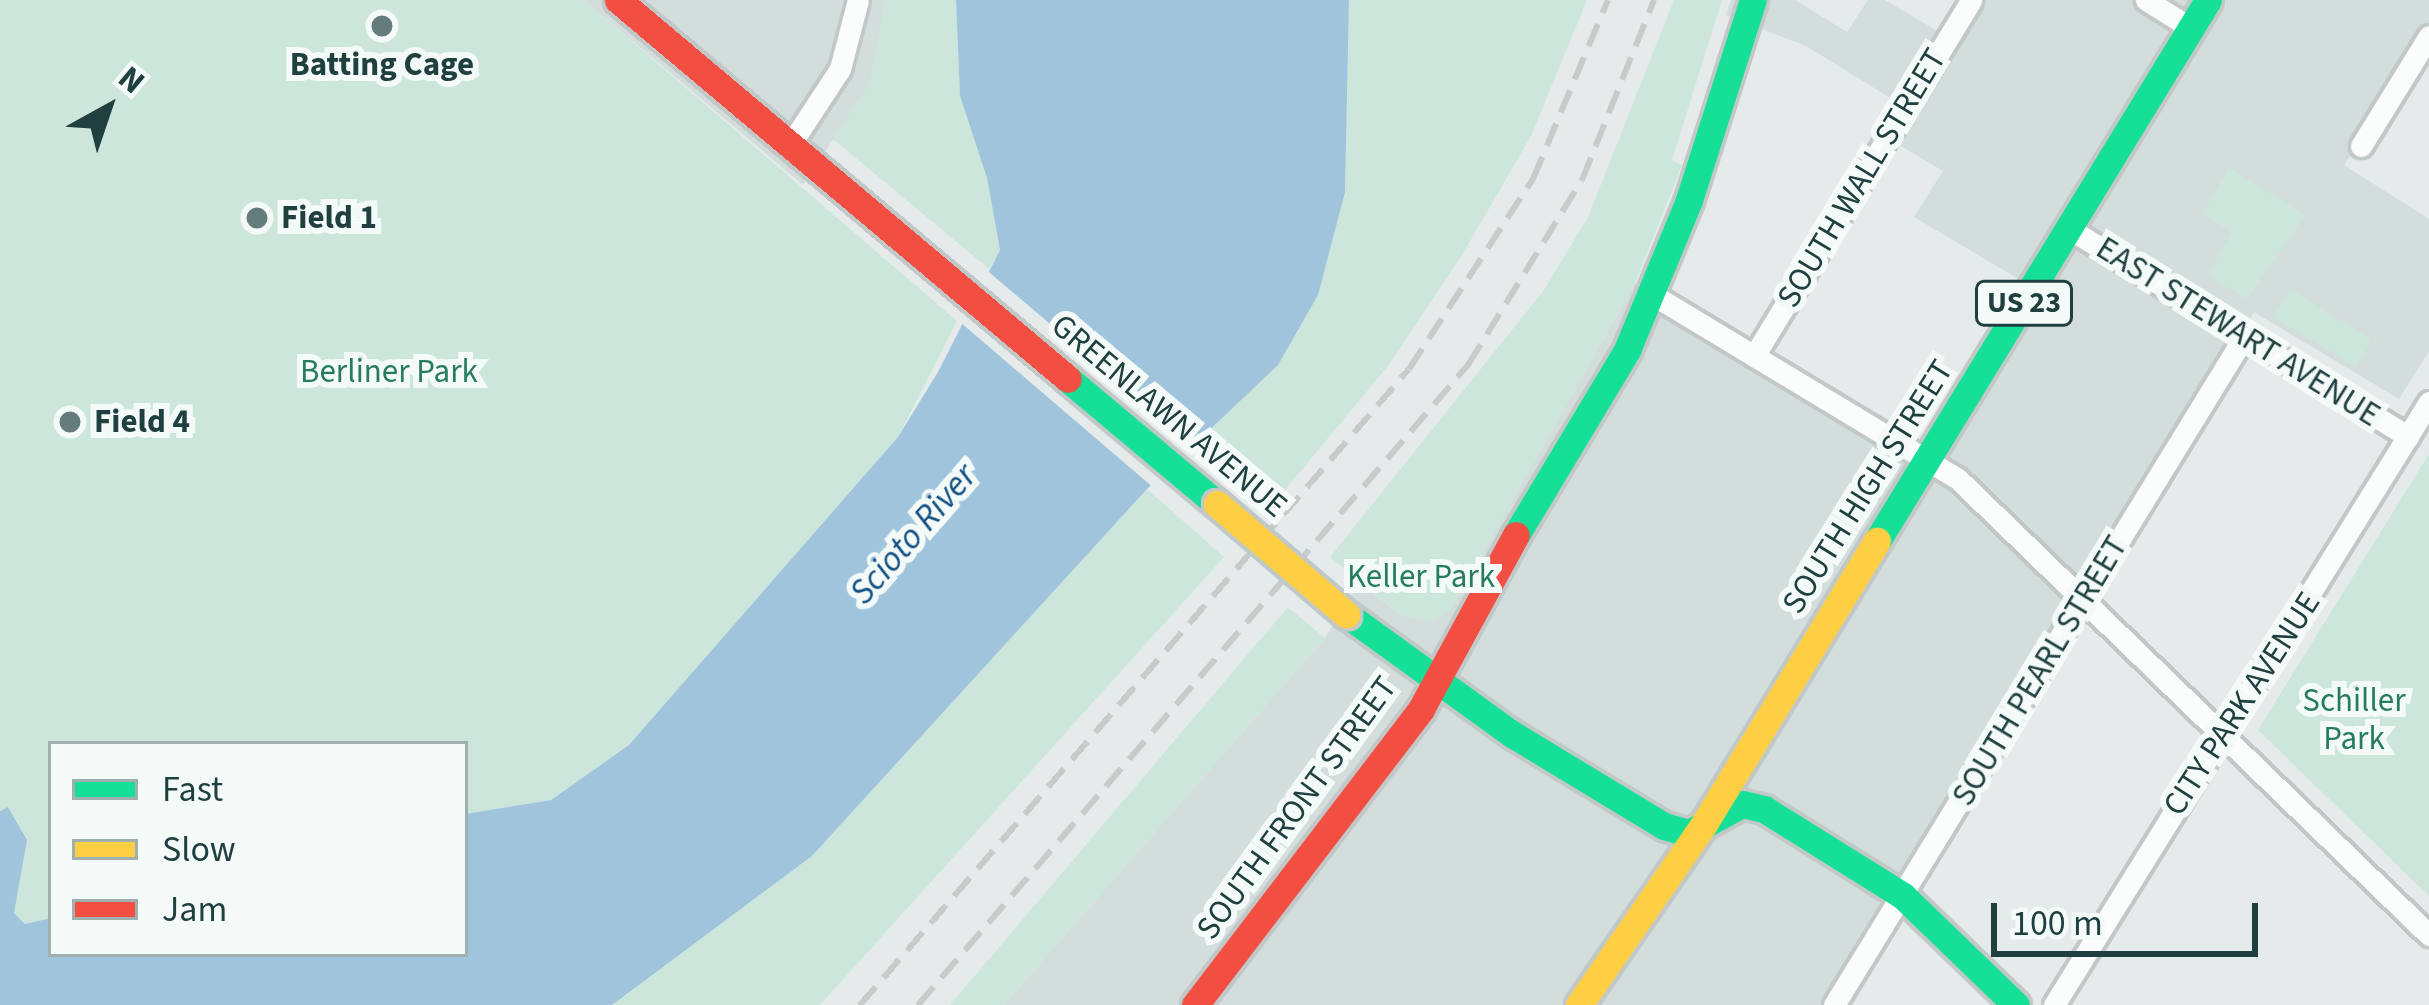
<!DOCTYPE html>
<style>
body{margin:0}
#map{position:relative;width:2429px;height:1005px;overflow:hidden;background:#e5ebea;font-family:"Source Sans 3",sans-serif}
div>[style]{position:absolute}
.built>*{inset:0;background:#d2dddc}
.green>*{inset:0;background:#cce6db}
.water>*{inset:0;background:#a1c4dd}
.pier>*{inset:0;background:#e5ebea}
.roads{filter:drop-shadow(3px 0 #c2c8c7) drop-shadow(-3px 0 #c2c8c7) drop-shadow(0 3px #c2c8c7) drop-shadow(0 -3px #c2c8c7)}
.street>*{height:21px;margin:-10.5px;padding:0 10.5px;transform-origin:10.5px;border-radius:10.5px;background:#fbfcfc}
.fast>*{height:27px;margin:-13.5px;padding:0 13.5px;transform-origin:13.5px;border-radius:13.5px;background:#16e098}
.slow>*{height:27px;margin:-13.5px;padding:0 13.5px;transform-origin:13.5px;border-radius:13.5px;background:#ffcf43}
.jam>*{height:27px;margin:-13.5px;padding:0 13.5px;transform-origin:13.5px;border-radius:13.5px;background:#f24e42}
.rail>*{height:6px;margin-top:-3px;transform-origin:0;background:repeating-linear-gradient(90deg,#c7cccb 0 24px,transparent 0 36px)}
.bridges{filter:drop-shadow(3px 0 #c0c8c8) drop-shadow(-3px 0 #c0c8c8) drop-shadow(0 3px #c0c8c8) drop-shadow(0 -3px #c0c8c8)}
.slow-bridge>*{height:27px;margin:-13.5px;padding:0 13.5px;transform-origin:13.5px;border-radius:13.5px;background:#ffcf43}
.dots>*{width:33px;height:33px;translate:-50% -50%;box-sizing:border-box;border:6px solid #f3faf8;border-radius:50%}
span{translate:-50% -50%;white-space:nowrap;text-align:center;line-height:1.15;-webkit-text-stroke:12px #f3faf8;paint-order:stroke}
.shield-label span{padding:3px 9px;background:#f3faf8;border:3px solid;border-radius:9px;-webkit-text-stroke-width:0}
.shield-label{font-size:30px;color:#204040;font-weight:700}
.poi-label{font-size:33px;color:#204040;font-weight:700}
.left{translate:0 -50%;text-align:left}
.street-label{font-size:33px;color:#204040}
.park-label{font-size:33px;color:#267c5f}
.water-label{font-size:36px;color:#135083;font-style:italic}
.legend{position:absolute;left:48px;top:741px;width:420px;height:216px;box-sizing:border-box;background:#f3faf8;border:3px solid #9fb0ae;margin:0;padding:15px 21px;list-style:none;font-size:36px;color:#204040}
.legend li{display:flex;align-items:center;gap:24px;height:60px}
.legend b{width:60px;border:3px solid #9fb0ae}
.north{position:absolute;left:48px;top:48px;width:120px;height:120px;-webkit-text-stroke:9px #f3faf8;paint-order:stroke;rotate:40deg;font-size:33px;font-weight:700;line-height:48px;text-align:center;color:#204040}
.north::after{content:'';display:block;margin:auto;width:42px;height:54px;background:#204040;clip-path:polygon(50% 0,100% 100%,50% 72%,0 100%)}
.scale{position:absolute;left:1991px;top:903px;width:267px;height:54px;box-sizing:border-box;border:6px solid #204040;border-top:0;padding-left:15px;font-size:36px;line-height:42px;white-space:nowrap;color:#204040;-webkit-text-stroke:9px #f3faf8;paint-order:stroke}
</style>
<div id="map">
<div class="built">
<i style="clip-path:polygon(584px 0,885px 0,886px 22px,869px 85px,803px 185px)"></i>
<i style="clip-path:polygon(1731px 0,1795px 0,1847px 32px,1868px 0,1885px 0,1946px 36px,1969px 0,2429px 0,2429px 29px,2344px 165px,2429px 219px,2429px 351px,2399px 399px,2254px 312px,1830px 1005px,1004px 1005px,1325px 638px,1359px 582px,1401px 615px,1449px 612px,1635px 283px,1925px 456px,2032px 287px,1914px 217px,1943px 171px,1887px 138px,1905px 107px,1806px 46px,1726px 15px)"></i>
</div>
<div class="green">
<i style="clip-path:polygon(0 0,584px 0,957px 321px,898px 437px,797px 559px,629px 745px,551px 800px,465px 814px,465px 744px,51px 744px,51px 918px,25px 924px,13px 913px,27px 840px,8px 807px,0 811px)"></i>
<i style="clip-path:polygon(885px 0,956px 0,960px 96px,987px 178px,1000px 250px,989px 269px,833px 139px,869px 85px)"></i>
<i style="clip-path:polygon(1349px 0,1587px 0,1531px 136px,1462px 255px,1388px 366px,1270px 508px,1192px 444px,1278px 365px,1345px 192px)"></i>
<i style="clip-path:polygon(1674px 0,1722px 0,1672px 160px,1682px 165px,1635px 283px,1449px 612px,1431px 622px,1401px 615px,1330px 557px,1544px 290px,1588px 217px)"></i>
<i style="clip-path:polygon(2229px 168px,2306px 215px,2247px 299px,2207px 275px,2232px 233px,2202px 214px)"></i>
<i style="clip-path:polygon(2290px 289px,2372px 340px,2356px 367px,2273px 317px)"></i>
<i style="clip-path:polygon(2429px 454px,2429px 896px,2258px 730px)"></i>
<i style="clip-path:polygon(1147px 489px,1224px 557px,820px 1005px,612px 1005px,812px 856px)"></i>
<i style="clip-path:polygon(1288px 607px,1325px 638px,1004px 1005px,950px 1005px)"></i>
</div>
<div class="water">
<i style="clip-path:polygon(956px 0,1349px 0,1345px 192px,1318px 295px,1278px 365px,1147px 489px,812px 856px,612px 1005px,0 1005px,0 811px,8px 807px,27px 840px,14px 913px,25px 924px,51px 918px,51px 954px,465px 954px,465px 814px,551px 800px,629px 745px,898px 437px,938px 372px,1000px 250px,987px 178px,960px 96px)"></i>
</div>
<div class="pier">
<i style="clip-path:polygon(983px 267px,1196px 448px,1155px 489px,953px 316px)"></i>
</div>
<div class="roads">
<div class="street">
<i style="left:2146px;top:0;width:53px;rotate:31.9deg"></i>
<i style="left:792px;top:142px;width:87px;rotate:-56.7deg"></i>
<i style="left:840px;top:69px;width:71px;rotate:-75.4deg"></i>
<i style="left:2361px;top:146px;width:129px;rotate:-58.3deg"></i>
<i style="left:2068px;top:228px;width:399px;rotate:31.5deg"></i>
<i style="left:1653px;top:295px;width:356px;rotate:31.1deg"></i>
<i style="left:1958px;top:479px;width:656px;rotate:44.07deg"></i>
<i style="left:1754px;top:356px;width:417px;rotate:-58.6deg"></i>
<i style="left:1834px;top:1005px;width:784px;rotate:-58.46deg"></i>
<i style="left:2054px;top:1005px;width:710px;rotate:-58.12deg"></i>
</div>
<div class="fast">
<i style="left:1068px;top:379px;width:194px;rotate:40deg"></i>
<i style="left:1516px;top:535px;width:216px;rotate:-59deg"></i>
<i style="left:1627px;top:350px;width:162px;rotate:-67.5deg"></i>
<i style="left:1689px;top:200px;width:210px;rotate:-72.3deg"></i>
<i style="left:1877px;top:541px;width:634px;rotate:-58.54deg"></i>
<i style="left:1346px;top:614px;width:205px;rotate:35.9deg"></i>
<i style="left:1512px;top:734px;width:178px;rotate:31.2deg"></i>
<i style="left:1664px;top:826px;width:26px;rotate:16deg"></i>
<i style="left:1689px;top:833px;width:60px;rotate:-28.7deg"></i>
<i style="left:1742px;top:804px;width:23px;rotate:13deg"></i>
<i style="left:1764px;top:809px;width:164px;rotate:32deg"></i>
<i style="left:1903px;top:896px;width:157px;rotate:44deg"></i>
</div>
<div class="slow">
<i style="left:1579px;top:1005px;width:220px;rotate:-55.4deg"></i>
<i style="left:1704px;top:824px;width:332px;rotate:-58.6deg"></i>
</div>
<div class="jam">
<i style="left:618px;top:0;width:588px;rotate:40.1deg"></i>
<i style="left:1195px;top:1005px;width:372px;rotate:-52.6deg"></i>
<i style="left:1421px;top:709px;width:198px;rotate:-61.4deg"></i>
</div>
</div>
<div class="rail">
<i style="left:860px;top:1005px;width:840px;rotate:-49.2deg"></i>
<i style="left:1409px;top:369px;width:227px;rotate:-56.9deg"></i>
<i style="left:1533px;top:179px;width:194px;rotate:-67.3deg"></i>
<i style="left:918px;top:1005px;width:844px;rotate:-49.33deg"></i>
<i style="left:1468px;top:365px;width:217px;rotate:-58.4deg"></i>
<i style="left:1582px;top:180px;width:194px;rotate:-68.2deg"></i>
</div>
<div class="bridges">
<div class="slow-bridge">
<i style="left:1217px;top:504px;width:170px;rotate:40.5deg"></i>
</div>
</div>
<div class="dots">
<i style="left:382px;top:26px;background:#657c7c"></i>
<i style="left:257px;top:218px;background:#657c7c"></i>
<i style="left:70px;top:422px;background:#657c7c"></i>
</div>
<div class="shield-label">
<span style="left:2024px;top:303px">US 23</span>
</div>
<div class="poi-label">
<span style="left:382px;top:65px">Batting Cage</span>
<span class="left" style="left:281px;top:218px">Field 1</span>
<span class="left" style="left:94px;top:422px">Field 4</span>
</div>
<div class="street-label">
<span style="left:1862px;top:178px;rotate:-59deg">SOUTH WALL STREET</span>
<span style="left:2238px;top:332px;rotate:32deg">EAST STEWART AVENUE</span>
<span style="left:1169px;top:416px;rotate:40deg">GREENLAWN AVENUE</span>
<span style="left:1868px;top:487px;rotate:-58deg">SOUTH HIGH STREET</span>
<span style="left:2040px;top:671px;rotate:-59deg">SOUTH PEARL STREET</span>
<span style="left:2242px;top:704px;rotate:-57deg">CITY PARK AVENUE</span>
<span style="left:1297px;top:808px;rotate:-54deg">SOUTH FRONT STREET</span>
</div>
<div class="park-label">
<span style="left:389px;top:372px">Berliner Park</span>
<span style="left:1421px;top:577px">Keller Park</span>
<span style="left:2354px;top:720px">Schiller<br>Park</span>
</div>
<div class="water-label">
<span style="left:913px;top:534px;rotate:-49deg">Scioto River</span>
</div>
<ul class="legend">
<li><b style="height:15px;background:#16e098"></b>Fast</li>
<li><b style="height:15px;background:#ffcf43"></b>Slow</li>
<li><b style="height:15px;background:#f24e42"></b>Jam</li>
</ul>
<div class="north">N</div>
<div class="scale">100 m</div>
</div>
